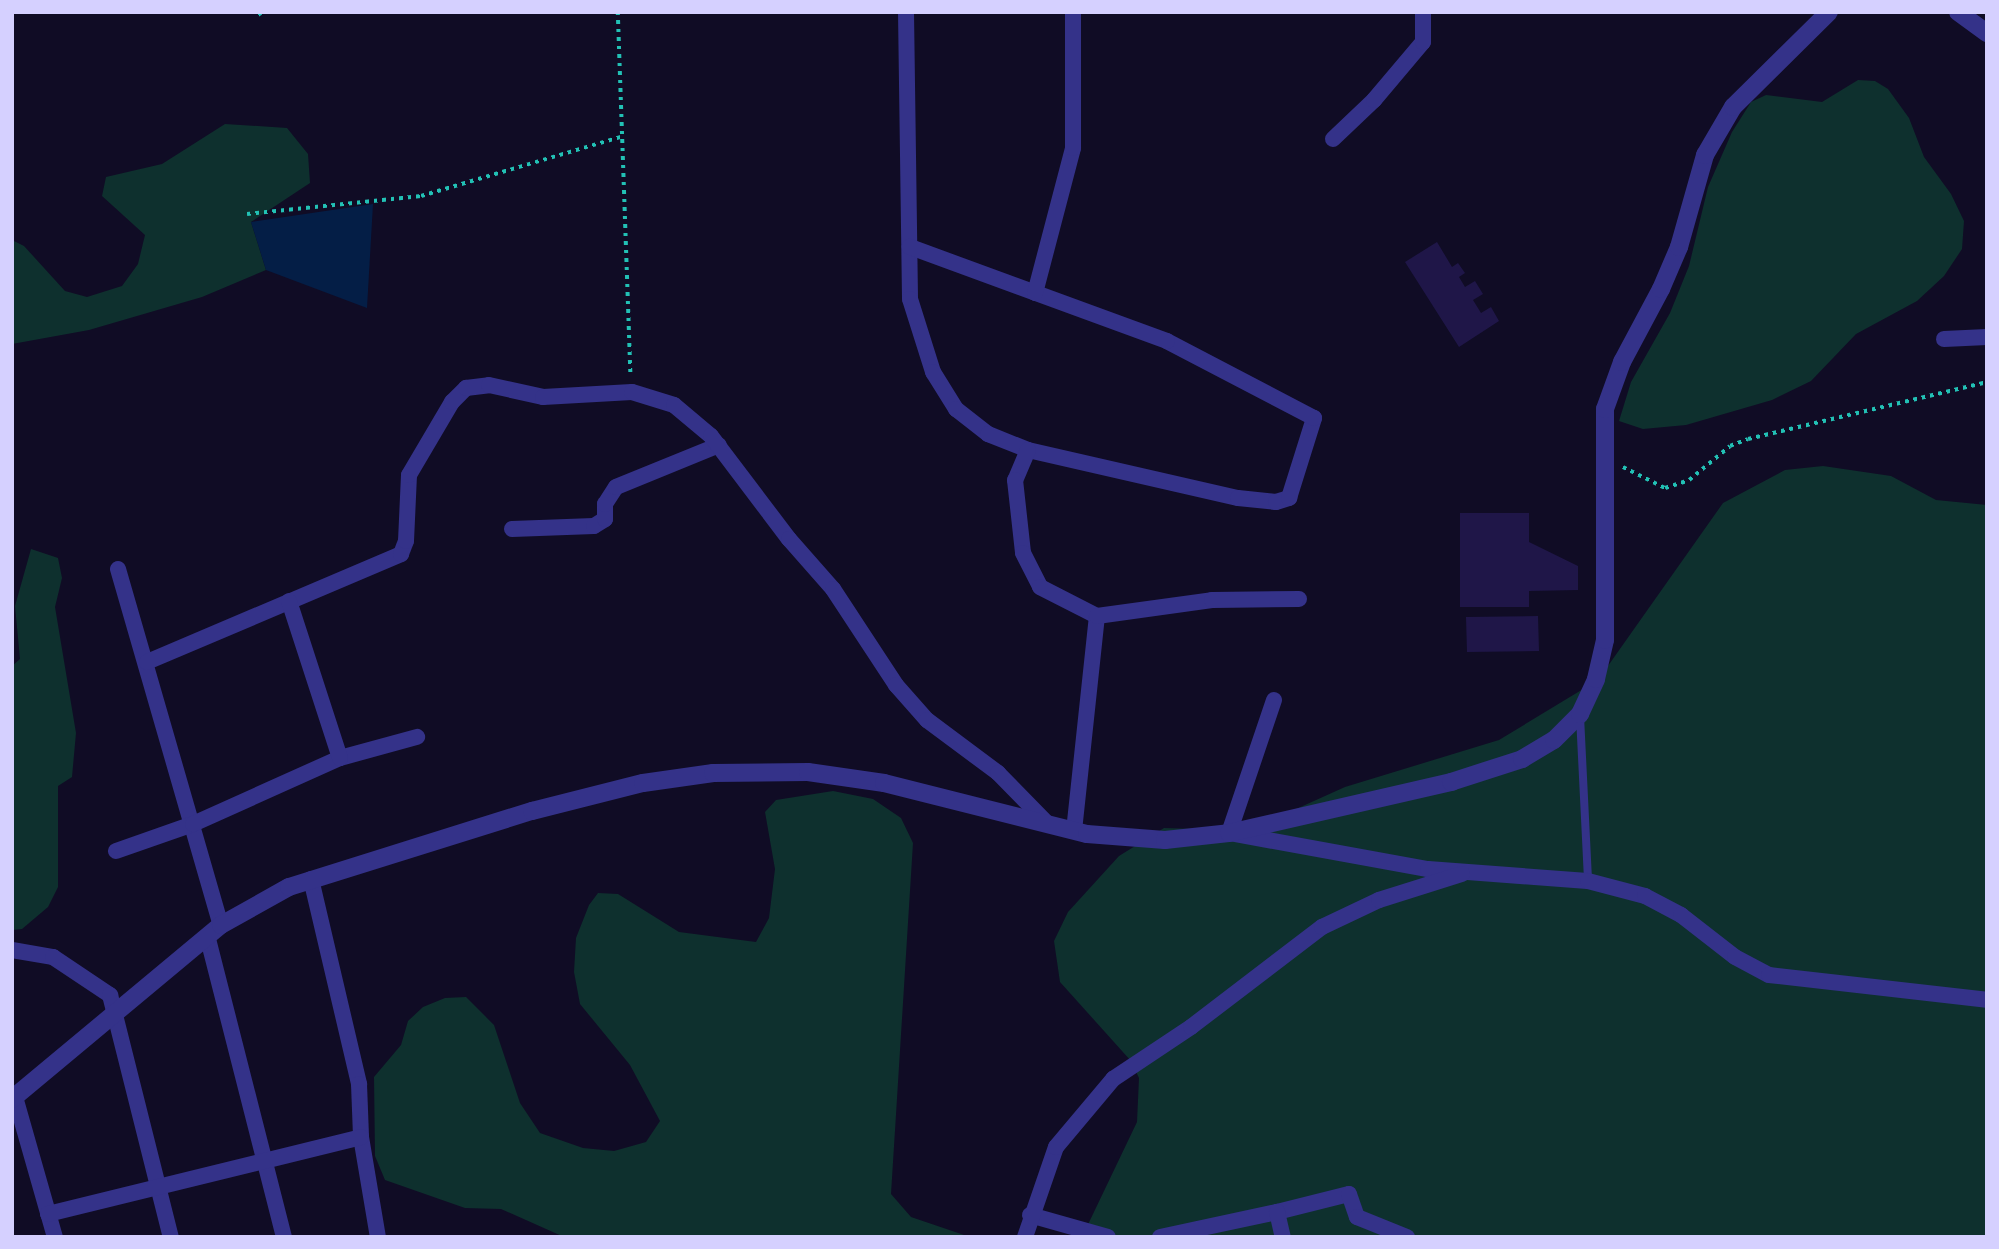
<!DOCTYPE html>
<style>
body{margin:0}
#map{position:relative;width:1999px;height:1249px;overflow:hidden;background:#100c25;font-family:Manrope,sans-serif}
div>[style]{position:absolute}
.green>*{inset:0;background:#0e302e}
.water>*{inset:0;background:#041e46}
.building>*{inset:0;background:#1f1648}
.path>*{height:3.5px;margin-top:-1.75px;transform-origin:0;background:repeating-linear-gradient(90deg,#22c1b5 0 3.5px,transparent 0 8.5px)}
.service>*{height:8px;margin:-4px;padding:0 4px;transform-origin:4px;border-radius:4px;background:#343289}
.minor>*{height:16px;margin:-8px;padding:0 8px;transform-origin:8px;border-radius:8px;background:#343289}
.tertiary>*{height:18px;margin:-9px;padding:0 9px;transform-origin:9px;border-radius:9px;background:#343289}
span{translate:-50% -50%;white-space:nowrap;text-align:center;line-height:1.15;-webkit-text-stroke:7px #100c25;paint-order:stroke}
.frame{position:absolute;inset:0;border:14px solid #d5d0ff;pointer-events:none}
</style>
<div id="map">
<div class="green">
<i style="clip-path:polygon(1858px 80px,1875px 81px,1888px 89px,1909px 118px,1924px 157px,1951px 194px,1964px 221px,1962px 249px,1944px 276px,1917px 301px,1856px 334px,1811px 381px,1772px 400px,1686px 425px,1643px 429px,1619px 421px,1631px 382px,1670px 313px,1689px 266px,1708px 187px,1732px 132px,1751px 102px,1766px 95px,1822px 102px)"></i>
<i style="clip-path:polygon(225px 124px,287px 128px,308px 154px,310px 183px,251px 222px,266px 270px,202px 297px,89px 330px,12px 344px,12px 240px,24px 246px,65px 291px,87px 297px,122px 286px,138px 264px,145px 235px,102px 196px,106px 177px,162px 164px)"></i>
<i style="clip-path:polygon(1823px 466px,1891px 476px,1936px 500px,1987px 505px,1987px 1237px,1082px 1237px,1137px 1122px,1139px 1078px,1131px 1061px,1060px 982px,1054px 941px,1068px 912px,1119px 856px,1164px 828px,1229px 830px,1265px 823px,1345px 787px,1499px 740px,1598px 680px,1723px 503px,1785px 470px)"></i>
<i style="clip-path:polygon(31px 549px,58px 558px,62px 578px,55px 607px,76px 733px,72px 777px,58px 786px,58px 887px,48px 907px,22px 929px,12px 930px,12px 666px,20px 659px,15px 606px)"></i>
<i style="clip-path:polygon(833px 791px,873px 799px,901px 818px,913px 843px,891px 1194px,911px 1217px,970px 1237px,564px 1237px,501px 1209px,465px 1208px,385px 1180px,375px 1156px,374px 1077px,401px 1045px,408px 1021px,423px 1007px,445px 998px,466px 997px,494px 1025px,520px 1103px,540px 1133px,583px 1148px,614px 1151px,646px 1142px,660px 1121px,630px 1065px,580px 1004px,574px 972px,576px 938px,589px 905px,598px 893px,618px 894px,679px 932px,756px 942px,769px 918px,775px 869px,765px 812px,776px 800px)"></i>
</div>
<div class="water">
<i style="clip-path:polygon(373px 204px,367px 308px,266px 270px,251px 222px)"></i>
</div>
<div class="building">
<i style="clip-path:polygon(1437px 242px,1452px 267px,1458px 263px,1465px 273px,1459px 277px,1465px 287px,1475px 281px,1483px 294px,1473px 300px,1481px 313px,1491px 307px,1499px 321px,1459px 347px,1405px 262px)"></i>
<i style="clip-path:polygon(1460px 513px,1529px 513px,1529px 542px,1578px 566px,1578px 590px,1529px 591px,1529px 607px,1460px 607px)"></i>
<i style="clip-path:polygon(1538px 616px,1539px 651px,1467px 652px,1466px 617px)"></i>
</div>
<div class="path">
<i style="left:618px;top:12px;width:364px;rotate:88deg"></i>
<i style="left:258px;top:15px;width:5px;rotate:-37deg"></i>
<i style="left:247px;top:214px;width:175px;rotate:-5.9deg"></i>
<i style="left:421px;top:196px;width:211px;rotate:-16.5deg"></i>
<i style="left:1623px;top:467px;width:47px;rotate:26.6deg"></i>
<i style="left:1665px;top:488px;width:25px;rotate:-18deg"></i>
<i style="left:1689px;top:480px;width:53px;rotate:-39.7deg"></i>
<i style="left:1730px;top:446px;width:19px;rotate:-21deg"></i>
<i style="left:1748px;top:439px;width:246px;rotate:-13.4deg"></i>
</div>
<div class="service">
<i style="left:1580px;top:716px;width:165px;rotate:87.2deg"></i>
</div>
<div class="minor">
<i style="left:906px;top:12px;width:287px;rotate:89.2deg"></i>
<i style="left:910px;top:299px;width:77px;rotate:72.5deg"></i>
<i style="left:933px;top:372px;width:44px;rotate:58.1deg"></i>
<i style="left:956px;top:409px;width:41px;rotate:38deg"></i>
<i style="left:988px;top:434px;width:43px;rotate:21.8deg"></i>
<i style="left:1028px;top:450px;width:215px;rotate:12.9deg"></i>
<i style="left:1238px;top:498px;width:38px;rotate:6deg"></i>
<i style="left:1276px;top:502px;width:14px;rotate:-17deg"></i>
<i style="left:1289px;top:498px;width:84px;rotate:-72.6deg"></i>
<i style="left:1314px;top:418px;width:166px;rotate:-152.4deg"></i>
<i style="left:1167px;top:341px;width:274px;rotate:-159.9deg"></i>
<i style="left:1333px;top:139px;width:57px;rotate:-43.6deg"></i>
<i style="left:1374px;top:100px;width:76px;rotate:-49.8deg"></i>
<i style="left:1423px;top:42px;width:30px;rotate:-90deg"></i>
<i style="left:1035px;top:293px;width:150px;rotate:-75.3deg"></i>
<i style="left:1073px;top:148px;width:136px;rotate:-90deg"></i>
<i style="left:1944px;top:339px;width:43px;rotate:-2.7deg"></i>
<i style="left:1028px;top:450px;width:33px;rotate:113deg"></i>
<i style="left:1015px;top:480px;width:73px;rotate:83.7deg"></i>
<i style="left:1023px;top:553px;width:38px;rotate:63deg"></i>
<i style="left:1040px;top:587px;width:64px;rotate:27deg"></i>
<i style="left:512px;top:529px;width:82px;rotate:-2.1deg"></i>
<i style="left:594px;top:526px;width:13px;rotate:-32deg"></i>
<i style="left:605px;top:519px;width:15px;rotate:-90deg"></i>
<i style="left:605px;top:504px;width:20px;rotate:-57deg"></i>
<i style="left:616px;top:487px;width:111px;rotate:-22.2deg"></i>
<i style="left:118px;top:569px;width:371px;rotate:73.9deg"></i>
<i style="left:147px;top:662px;width:276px;rotate:-23deg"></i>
<i style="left:401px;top:554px;width:14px;rotate:-69deg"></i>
<i style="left:406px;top:541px;width:66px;rotate:-87.4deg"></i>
<i style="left:409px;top:475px;width:85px;rotate:-59.5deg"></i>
<i style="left:452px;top:402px;width:20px;rotate:-45deg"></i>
<i style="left:466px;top:388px;width:23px;rotate:-7deg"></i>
<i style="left:489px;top:385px;width:55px;rotate:12.5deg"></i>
<i style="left:543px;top:397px;width:89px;rotate:-3.2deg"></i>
<i style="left:632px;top:392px;width:44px;rotate:17.2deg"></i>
<i style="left:674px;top:405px;width:48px;rotate:40deg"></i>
<i style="left:711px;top:436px;width:129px;rotate:52.9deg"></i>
<i style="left:789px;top:539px;width:67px;rotate:48.7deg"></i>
<i style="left:833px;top:589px;width:115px;rotate:56.7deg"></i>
<i style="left:896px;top:685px;width:47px;rotate:48.5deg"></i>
<i style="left:927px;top:720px;width:89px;rotate:36.7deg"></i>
<i style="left:998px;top:773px;width:71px;rotate:45.6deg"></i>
<i style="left:1274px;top:700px;width:140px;rotate:108.7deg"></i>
<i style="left:1229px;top:833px;width:202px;rotate:10.3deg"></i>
<i style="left:1428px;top:869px;width:160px;rotate:4.3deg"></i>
<i style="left:1588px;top:881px;width:59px;rotate:14.7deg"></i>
<i style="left:1645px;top:896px;width:41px;rotate:27.8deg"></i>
<i style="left:1681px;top:915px;width:68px;rotate:37.9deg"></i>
<i style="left:1735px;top:957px;width:38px;rotate:28deg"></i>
<i style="left:1769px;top:975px;width:219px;rotate:6.5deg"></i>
<i style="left:340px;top:758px;width:80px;rotate:-15.3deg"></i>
<i style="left:1074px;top:831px;width:216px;rotate:-83.9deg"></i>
<i style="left:1097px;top:616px;width:116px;rotate:-7.9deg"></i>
<i style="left:1212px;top:600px;width:87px;rotate:-0.7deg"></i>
<i style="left:116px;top:851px;width:82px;rotate:-19.3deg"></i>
<i style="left:193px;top:824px;width:161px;rotate:-24.2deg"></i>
<i style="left:340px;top:758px;width:165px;rotate:-108deg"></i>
<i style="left:311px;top:879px;width:211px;rotate:76.8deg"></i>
<i style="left:359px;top:1084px;width:53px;rotate:87.8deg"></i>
<i style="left:361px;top:1137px;width:101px;rotate:80.4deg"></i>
<i style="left:208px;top:939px;width:308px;rotate:75.7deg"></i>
<i style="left:12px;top:950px;width:42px;rotate:9.7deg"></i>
<i style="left:53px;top:957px;width:69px;rotate:33.7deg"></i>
<i style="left:110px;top:995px;width:250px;rotate:75.9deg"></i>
<i style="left:15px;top:1097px;width:146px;rotate:74.1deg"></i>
<i style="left:1277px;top:1212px;width:74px;rotate:-14deg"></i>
<i style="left:1349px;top:1194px;width:24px;rotate:71deg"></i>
<i style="left:1357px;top:1217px;width:54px;rotate:21.8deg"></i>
<i style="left:48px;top:1214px;width:322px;rotate:-13.8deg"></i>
<i style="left:1030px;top:1215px;width:81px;rotate:15.8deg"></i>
<i style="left:1025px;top:1237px;width:95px;rotate:-71deg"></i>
<i style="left:1056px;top:1147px;width:89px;rotate:-50deg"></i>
<i style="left:1113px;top:1079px;width:94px;rotate:-33.7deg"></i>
<i style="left:1191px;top:1027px;width:165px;rotate:-37.4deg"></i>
<i style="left:1322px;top:927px;width:63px;rotate:-25.3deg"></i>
<i style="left:1379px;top:900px;width:87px;rotate:-17.4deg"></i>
<i style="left:1160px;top:1237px;width:120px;rotate:-12.1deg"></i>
<i style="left:1277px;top:1212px;width:26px;rotate:77deg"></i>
</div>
<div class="tertiary">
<i style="left:1958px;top:12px;width:36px;rotate:36deg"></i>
<i style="left:12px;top:1099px;width:272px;rotate:-39.8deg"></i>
<i style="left:221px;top:925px;width:78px;rotate:-29.2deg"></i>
<i style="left:289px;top:887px;width:255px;rotate:-17.4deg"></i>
<i style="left:532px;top:811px;width:114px;rotate:-14.2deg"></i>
<i style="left:643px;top:783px;width:71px;rotate:-8.1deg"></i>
<i style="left:713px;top:773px;width:95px;rotate:-0.6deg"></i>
<i style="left:808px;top:772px;width:77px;rotate:8.2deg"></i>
<i style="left:884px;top:783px;width:209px;rotate:14.1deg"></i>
<i style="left:1087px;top:834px;width:78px;rotate:4.4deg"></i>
<i style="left:1165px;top:840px;width:64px;rotate:-6.2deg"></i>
<i style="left:1229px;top:833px;width:228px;rotate:-12.9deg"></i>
<i style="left:1451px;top:782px;width:75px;rotate:-17.9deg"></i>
<i style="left:1522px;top:759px;width:37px;rotate:-31deg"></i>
<i style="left:1554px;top:740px;width:37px;rotate:-45deg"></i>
<i style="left:1580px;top:714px;width:38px;rotate:-65deg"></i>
<i style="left:1596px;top:679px;width:40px;rotate:-77deg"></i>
<i style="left:1605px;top:640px;width:231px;rotate:-90deg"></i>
<i style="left:1605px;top:409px;width:50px;rotate:-70.1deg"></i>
<i style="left:1622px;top:362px;width:83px;rotate:-61.9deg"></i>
<i style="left:1661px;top:289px;width:46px;rotate:-66.8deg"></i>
<i style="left:1679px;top:247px;width:96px;rotate:-74.2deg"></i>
<i style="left:1705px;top:155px;width:56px;rotate:-59.7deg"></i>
<i style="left:1733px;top:107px;width:135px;rotate:-44.7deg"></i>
</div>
<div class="frame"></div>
</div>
